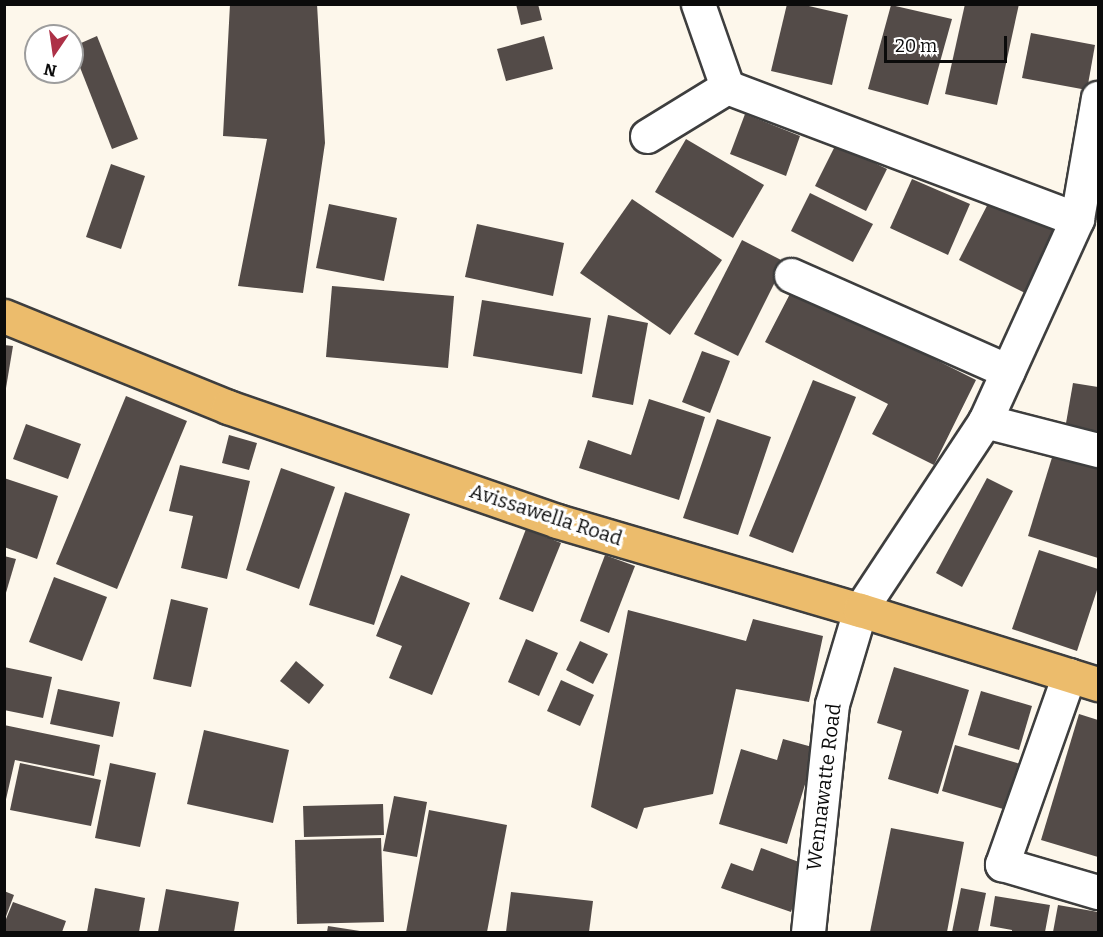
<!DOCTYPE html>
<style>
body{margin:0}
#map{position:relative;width:1103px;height:937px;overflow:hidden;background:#fdf7eb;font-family:Bitter,serif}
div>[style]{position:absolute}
.building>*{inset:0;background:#534b48}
.roads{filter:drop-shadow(2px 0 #3e3e3e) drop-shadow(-2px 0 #3e3e3e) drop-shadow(0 2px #3e3e3e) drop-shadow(0 -2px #3e3e3e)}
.minor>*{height:33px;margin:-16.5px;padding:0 16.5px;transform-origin:16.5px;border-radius:16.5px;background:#fff}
.major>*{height:33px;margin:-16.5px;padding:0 16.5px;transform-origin:16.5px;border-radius:16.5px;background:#ecbc6c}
span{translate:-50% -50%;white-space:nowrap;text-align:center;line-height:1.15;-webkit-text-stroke:6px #fff;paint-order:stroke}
.street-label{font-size:20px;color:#0b0b0b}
.frame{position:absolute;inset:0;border:6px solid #0b0b0b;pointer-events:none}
.north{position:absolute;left:24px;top:24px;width:60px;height:60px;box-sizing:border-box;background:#fff;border:2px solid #9d9d9d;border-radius:50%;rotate:193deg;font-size:16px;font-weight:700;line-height:24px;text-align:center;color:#0b0b0b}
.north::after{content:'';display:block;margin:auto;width:21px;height:27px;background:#ad3147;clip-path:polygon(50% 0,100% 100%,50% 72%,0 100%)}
.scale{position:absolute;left:884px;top:36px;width:123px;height:27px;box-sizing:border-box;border:3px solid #0b0b0b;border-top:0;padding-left:8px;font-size:18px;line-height:21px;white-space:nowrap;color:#0b0b0b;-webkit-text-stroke:4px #fff;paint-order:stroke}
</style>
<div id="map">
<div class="building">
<i style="clip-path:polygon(230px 4px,317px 4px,325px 143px,303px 293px,238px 286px,267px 139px,223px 136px)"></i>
<i style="clip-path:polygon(516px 4px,538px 4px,542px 20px,521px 25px)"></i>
<i style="clip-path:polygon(787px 4px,800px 4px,848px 15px,832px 85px,771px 71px)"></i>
<i style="clip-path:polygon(965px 4px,1019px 4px,997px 105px,945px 94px)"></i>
<i style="clip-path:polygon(891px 5px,952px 19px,928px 105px,868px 89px)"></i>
<i style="clip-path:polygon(1031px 33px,1095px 45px,1087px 90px,1022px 78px)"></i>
<i style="clip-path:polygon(97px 36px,138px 139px,112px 149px,72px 47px)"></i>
<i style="clip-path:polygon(544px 36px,553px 69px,506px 81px,497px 49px)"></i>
<i style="clip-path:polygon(745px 114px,800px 136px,786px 176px,730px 154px)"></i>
<i style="clip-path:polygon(686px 139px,764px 185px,733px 238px,655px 192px)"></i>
<i style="clip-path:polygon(836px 144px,887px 169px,866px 211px,815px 186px)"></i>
<i style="clip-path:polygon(111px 164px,145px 176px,121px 249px,86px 237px)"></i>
<i style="clip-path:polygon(912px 179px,970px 204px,948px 255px,890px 228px)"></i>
<i style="clip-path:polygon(810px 193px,873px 224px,853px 262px,791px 231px)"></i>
<i style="clip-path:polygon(992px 196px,1066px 227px,1033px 297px,959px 260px)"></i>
<i style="clip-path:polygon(632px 199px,722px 260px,670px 335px,580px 273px)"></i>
<i style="clip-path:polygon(329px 204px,397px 218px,384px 281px,316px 268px)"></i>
<i style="clip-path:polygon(477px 224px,564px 243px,553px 296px,465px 277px)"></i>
<i style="clip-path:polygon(742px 240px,785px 262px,738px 356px,694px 334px)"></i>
<i style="clip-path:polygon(332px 286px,454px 296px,448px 368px,326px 357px)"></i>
<i style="clip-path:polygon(793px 288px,976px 380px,934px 465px,872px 434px,888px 404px,765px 342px)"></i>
<i style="clip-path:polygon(482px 300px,591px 318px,582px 374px,473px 356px)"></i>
<i style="clip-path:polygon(608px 315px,648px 323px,633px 405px,592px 397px)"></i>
<i style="clip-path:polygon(4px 345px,13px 346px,6px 388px,4px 388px)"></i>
<i style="clip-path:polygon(702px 351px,730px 361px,710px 413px,682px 402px)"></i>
<i style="clip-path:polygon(813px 380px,856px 397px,793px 553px,749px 536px)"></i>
<i style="clip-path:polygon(1073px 383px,1098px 387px,1098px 434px,1065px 429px)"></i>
<i style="clip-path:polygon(126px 396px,187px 421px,117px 589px,56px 564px)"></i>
<i style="clip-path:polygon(649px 399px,705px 417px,679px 500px,579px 468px,588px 440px,631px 455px)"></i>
<i style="clip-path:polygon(717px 419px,771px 437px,738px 535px,683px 518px)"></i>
<i style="clip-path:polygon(26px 424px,81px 444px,68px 479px,13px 459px)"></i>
<i style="clip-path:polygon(229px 435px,257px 443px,249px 470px,222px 463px)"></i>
<i style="clip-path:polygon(1054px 451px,1098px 465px,1098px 558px,1028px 536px)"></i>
<i style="clip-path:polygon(180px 465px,250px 481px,227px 579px,181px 568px,193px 516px,169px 511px)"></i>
<i style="clip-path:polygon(281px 468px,335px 487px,299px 589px,246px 570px)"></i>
<i style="clip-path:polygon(4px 478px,58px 496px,37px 559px,4px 547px)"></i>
<i style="clip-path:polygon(987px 478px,1013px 491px,962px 587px,936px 573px)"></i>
<i style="clip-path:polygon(345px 492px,410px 514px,374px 625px,309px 605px)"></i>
<i style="clip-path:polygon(526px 529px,561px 543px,533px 612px,499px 599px)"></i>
<i style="clip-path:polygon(1039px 550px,1098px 569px,1098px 587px,1077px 651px,1012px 629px)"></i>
<i style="clip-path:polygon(605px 555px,635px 566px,609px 633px,580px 621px)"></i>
<i style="clip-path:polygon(4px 556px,16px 559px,5px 596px,4px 596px)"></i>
<i style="clip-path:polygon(401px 575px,470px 603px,432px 695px,389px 678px,402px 646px,376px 636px)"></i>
<i style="clip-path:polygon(54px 577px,107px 597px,82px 661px,29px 642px)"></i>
<i style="clip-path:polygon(171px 599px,208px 608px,191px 687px,153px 679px)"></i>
<i style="clip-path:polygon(628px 610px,746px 641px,753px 619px,823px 636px,809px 702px,736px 689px,713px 794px,644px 808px,637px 829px,591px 807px)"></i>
<i style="clip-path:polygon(526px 639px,558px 653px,539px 696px,508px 682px)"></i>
<i style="clip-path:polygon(580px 641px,608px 654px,593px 684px,566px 670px)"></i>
<i style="clip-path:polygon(296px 661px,324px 685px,309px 704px,280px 681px)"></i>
<i style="clip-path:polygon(4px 667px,52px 677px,43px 718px,4px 710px)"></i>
<i style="clip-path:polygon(894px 667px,969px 690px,938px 794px,888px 779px,902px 731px,877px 723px)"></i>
<i style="clip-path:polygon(561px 680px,594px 695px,580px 726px,547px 711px)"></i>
<i style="clip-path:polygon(58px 689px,120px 702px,113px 737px,50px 724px)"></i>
<i style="clip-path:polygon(981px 691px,1032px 706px,1019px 750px,968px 735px)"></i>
<i style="clip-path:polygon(1079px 714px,1098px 720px,1098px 857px,1041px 840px)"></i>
<i style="clip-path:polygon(4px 725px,100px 745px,94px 776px,15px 760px,4px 808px)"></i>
<i style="clip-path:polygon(204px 730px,289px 750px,273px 823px,187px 804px)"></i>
<i style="clip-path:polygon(783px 739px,816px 748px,787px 844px,719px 824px,741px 749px,777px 760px)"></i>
<i style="clip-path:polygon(955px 745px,1024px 765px,1010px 811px,942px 791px)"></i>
<i style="clip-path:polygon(20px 763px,101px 780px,91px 826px,10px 810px)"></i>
<i style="clip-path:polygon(110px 763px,156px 773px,140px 847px,95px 838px)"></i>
<i style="clip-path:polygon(394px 796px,427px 802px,417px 857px,383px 851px)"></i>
<i style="clip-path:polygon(383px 804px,384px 835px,304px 837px,303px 806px)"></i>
<i style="clip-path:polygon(429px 810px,507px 825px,487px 932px,406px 932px)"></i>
<i style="clip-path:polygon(891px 828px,964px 842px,947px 932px,870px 932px)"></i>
<i style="clip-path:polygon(381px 838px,384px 922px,297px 924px,295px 840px)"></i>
<i style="clip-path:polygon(761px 848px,807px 865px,791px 912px,721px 888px,731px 863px,753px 871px)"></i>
<i style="clip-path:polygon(95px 888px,145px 898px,139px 932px,87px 932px)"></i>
<i style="clip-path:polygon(961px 888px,986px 893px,978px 932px,952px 932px)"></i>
<i style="clip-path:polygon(166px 889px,239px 902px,234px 932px,158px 932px)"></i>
<i style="clip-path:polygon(4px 891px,14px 895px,5px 919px,4px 919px)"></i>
<i style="clip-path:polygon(511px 892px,593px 901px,589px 932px,506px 932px)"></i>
<i style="clip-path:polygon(995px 896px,1050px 905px,1045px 932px,1012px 932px,1012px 930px,990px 926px)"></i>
<i style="clip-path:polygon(13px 902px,66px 921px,62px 932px,4px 932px,4px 924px)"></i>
<i style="clip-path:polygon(1058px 905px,1098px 912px,1098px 932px,1053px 932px)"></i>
<i style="clip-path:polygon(328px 926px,360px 931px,360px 932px,327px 932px)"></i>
</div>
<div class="roads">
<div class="minor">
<i style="left:698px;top:4px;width:88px;rotate:70.7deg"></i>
<i style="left:727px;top:87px;width:374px;rotate:20.7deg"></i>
<i style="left:647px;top:136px;width:94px;rotate:-31.5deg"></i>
<i style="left:791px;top:275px;width:237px;rotate:23.9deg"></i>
<i style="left:985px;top:421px;width:117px;rotate:14.4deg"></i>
<i style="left:1069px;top:675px;width:201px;rotate:109.5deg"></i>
<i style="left:1002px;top:864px;width:100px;rotate:16.3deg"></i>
<i style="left:808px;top:932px;width:229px;rotate:-84deg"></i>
<i style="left:832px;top:704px;width:98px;rotate:-73.4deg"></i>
<i style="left:860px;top:610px;width:227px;rotate:-56.5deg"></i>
<i style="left:985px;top:421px;width:222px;rotate:-65.5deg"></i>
<i style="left:1077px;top:219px;width:123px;rotate:-80.2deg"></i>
</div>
<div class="major">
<i style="left:4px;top:316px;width:242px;rotate:22.1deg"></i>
<i style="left:228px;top:407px;width:348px;rotate:19.1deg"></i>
<i style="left:557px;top:521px;width:316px;rotate:16.4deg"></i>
<i style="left:860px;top:610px;width:249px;rotate:17.3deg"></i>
</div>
</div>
<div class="street-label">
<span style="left:546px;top:515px;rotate:18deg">Avissawella Road</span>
<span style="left:824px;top:787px;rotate:-83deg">Wennawatte Road</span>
</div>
<div class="frame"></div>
<div class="north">N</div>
<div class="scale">20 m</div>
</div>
